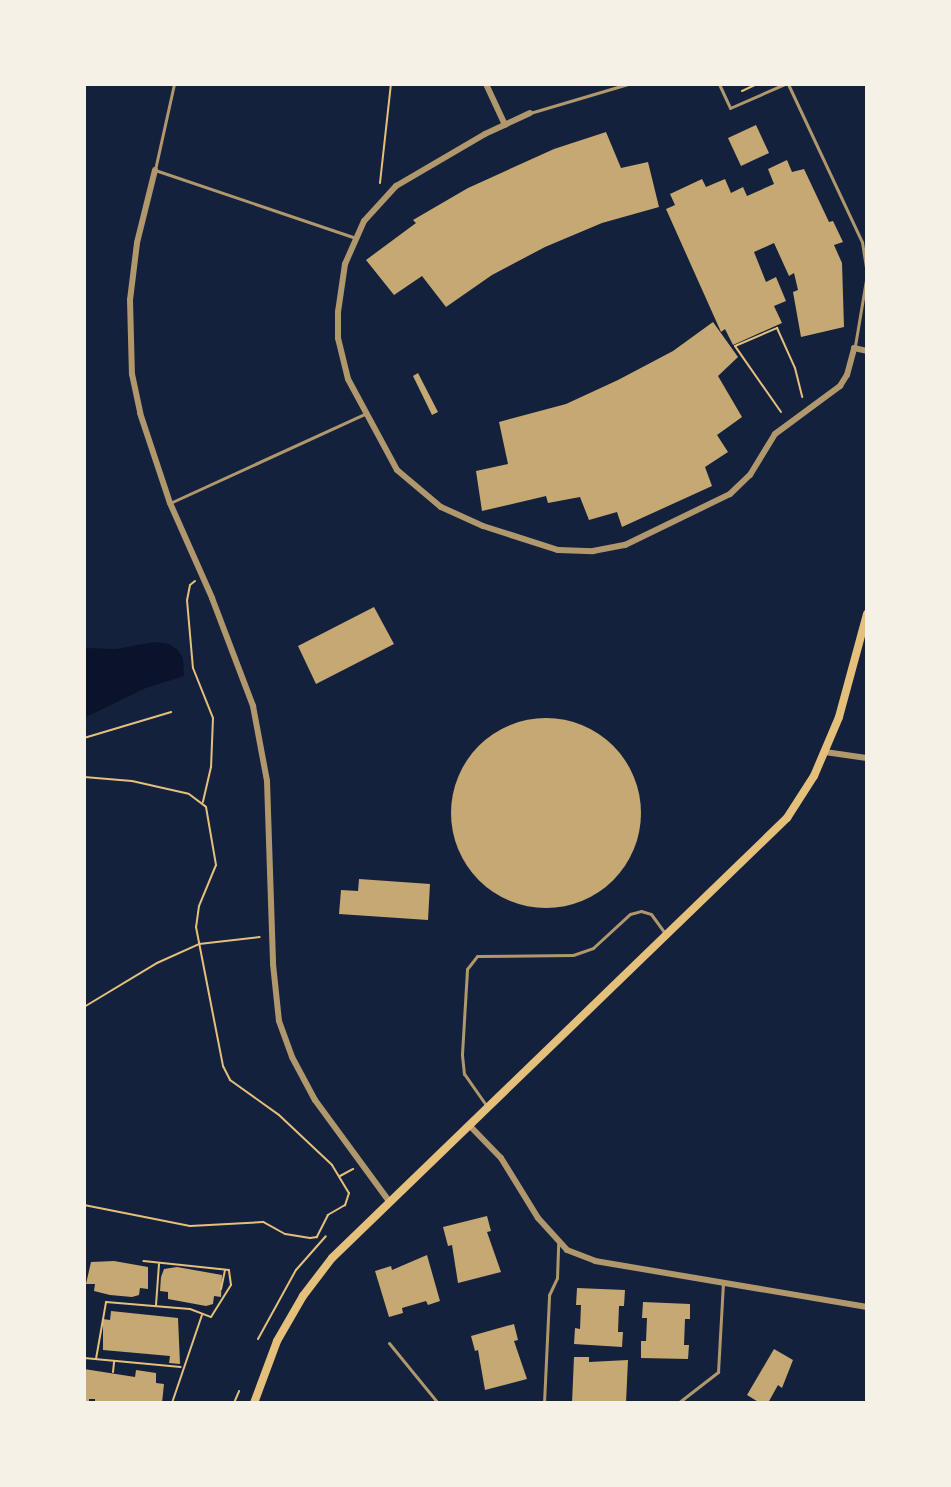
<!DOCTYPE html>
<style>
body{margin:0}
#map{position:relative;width:951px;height:1487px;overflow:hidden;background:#14213d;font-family:"Times New Roman",serif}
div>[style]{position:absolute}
.water>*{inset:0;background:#0b132b}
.building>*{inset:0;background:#c6a872}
.round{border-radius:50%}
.path>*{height:2px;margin:-1px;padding:0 1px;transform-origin:1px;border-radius:1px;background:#e5c07b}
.service>*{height:3px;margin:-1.5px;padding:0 1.5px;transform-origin:1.5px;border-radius:1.5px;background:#b1986c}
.minor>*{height:6px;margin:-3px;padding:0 3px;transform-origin:3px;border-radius:3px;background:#b1986c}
.secondary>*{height:8px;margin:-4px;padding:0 4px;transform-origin:4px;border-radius:4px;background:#e5c07b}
span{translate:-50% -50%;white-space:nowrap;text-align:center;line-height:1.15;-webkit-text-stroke:8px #f6f1e7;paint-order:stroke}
.frame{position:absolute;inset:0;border:86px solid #f6f1e7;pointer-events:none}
</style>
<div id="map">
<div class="water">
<i style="clip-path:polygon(154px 642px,169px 644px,178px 650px,183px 658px,184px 676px,146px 688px,84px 718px,84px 648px,116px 649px)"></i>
</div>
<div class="building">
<i style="clip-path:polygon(756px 125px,769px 153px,741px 166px,728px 138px)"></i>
<i style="clip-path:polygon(606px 132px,621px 168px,648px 162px,659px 207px,602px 223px,545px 247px,492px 275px,446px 307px,422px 276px,394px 295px,366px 260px,416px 223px,413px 220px,468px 188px,554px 149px)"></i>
<i style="clip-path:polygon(787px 160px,792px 172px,804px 169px,829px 222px,833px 221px,843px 242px,834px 245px,842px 263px,844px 327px,801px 337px,793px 292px,798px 290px,794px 273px,789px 276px,774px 243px,754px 252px,766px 282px,776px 277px,786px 301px,774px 306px,782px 323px,733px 345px,725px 329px,721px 332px,666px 209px,675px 205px,670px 194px,702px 179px,706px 187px,725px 179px,731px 193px,743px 187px,747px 196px,774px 184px,768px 169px)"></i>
<i style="clip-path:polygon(713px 322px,738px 357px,718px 376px,742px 417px,717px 435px,728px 452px,705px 467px,712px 486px,622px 527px,617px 512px,589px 520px,580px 497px,548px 503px,546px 496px,482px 511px,476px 471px,508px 464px,499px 422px,566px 404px,618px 380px,673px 351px)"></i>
<i style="clip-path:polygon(418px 373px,438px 412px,432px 415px,413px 376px)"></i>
<i style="clip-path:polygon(374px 607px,394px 644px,316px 684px,298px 646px)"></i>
<i class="round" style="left:451px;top:718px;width:190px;height:190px"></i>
<i style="clip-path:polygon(359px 879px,430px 884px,428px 920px,339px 914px,341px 890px,358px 891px)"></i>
<i style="clip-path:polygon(487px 1216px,491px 1231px,487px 1232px,501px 1272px,458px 1283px,452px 1245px,448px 1246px,443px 1227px)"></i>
<i style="clip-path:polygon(427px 1255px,440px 1301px,428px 1305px,426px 1301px,402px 1308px,403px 1313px,389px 1317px,375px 1271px,391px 1266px,392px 1270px)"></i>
<i style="clip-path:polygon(114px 1261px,148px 1267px,148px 1289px,140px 1288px,139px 1295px,132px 1297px,110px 1295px,94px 1291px,95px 1284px,86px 1284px,91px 1262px)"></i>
<i style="clip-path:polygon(177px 1267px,222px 1275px,221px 1297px,214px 1296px,213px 1304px,206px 1306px,168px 1299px,168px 1292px,160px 1291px,161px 1277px,164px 1269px)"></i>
<i style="clip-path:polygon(577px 1288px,625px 1290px,624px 1306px,619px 1306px,618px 1332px,623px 1332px,622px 1347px,574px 1344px,575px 1328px,580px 1329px,581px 1305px,576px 1305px)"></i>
<i style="clip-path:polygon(643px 1302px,690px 1304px,690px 1319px,685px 1319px,684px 1345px,689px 1345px,688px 1359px,641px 1358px,641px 1341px,646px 1341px,647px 1318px,642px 1318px)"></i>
<i style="clip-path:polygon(111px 1311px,178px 1318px,180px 1364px,169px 1363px,170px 1356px,103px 1350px,103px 1319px,110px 1320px)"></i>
<i style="clip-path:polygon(514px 1324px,518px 1340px,514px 1341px,527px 1379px,485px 1390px,478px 1350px,475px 1351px,471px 1336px)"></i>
<i style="clip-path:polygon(774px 1349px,793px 1360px,782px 1388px,778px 1385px,768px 1403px,760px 1403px,747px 1395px)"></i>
<i style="clip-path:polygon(574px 1357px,589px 1357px,589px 1362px,628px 1360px,626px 1403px,572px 1403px)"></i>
<i style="clip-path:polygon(84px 1369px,135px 1377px,136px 1370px,156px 1373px,156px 1383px,164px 1384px,162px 1403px,95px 1403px,95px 1399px,89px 1399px,89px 1403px,84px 1403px)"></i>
</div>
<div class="path">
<i style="left:742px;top:91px;width:17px;rotate:-25deg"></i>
<i style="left:380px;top:183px;width:100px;rotate:-83.7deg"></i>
<i style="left:781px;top:412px;width:80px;rotate:-124.9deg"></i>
<i style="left:735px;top:346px;width:46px;rotate:-23.2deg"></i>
<i style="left:777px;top:328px;width:44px;rotate:65.8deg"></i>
<i style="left:795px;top:368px;width:30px;rotate:76deg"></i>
<i style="left:195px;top:581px;width:6px;rotate:141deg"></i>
<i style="left:190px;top:585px;width:15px;rotate:101deg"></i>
<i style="left:187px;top:600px;width:68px;rotate:85deg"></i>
<i style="left:193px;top:668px;width:54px;rotate:68.2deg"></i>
<i style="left:213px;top:718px;width:49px;rotate:92.3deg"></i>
<i style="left:211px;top:767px;width:36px;rotate:103deg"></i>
<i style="left:84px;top:738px;width:91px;rotate:-16.6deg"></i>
<i style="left:84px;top:777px;width:48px;rotate:4.8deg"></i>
<i style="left:132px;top:781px;width:58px;rotate:12.8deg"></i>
<i style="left:189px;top:794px;width:21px;rotate:37deg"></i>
<i style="left:206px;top:807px;width:59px;rotate:80.2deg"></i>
<i style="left:216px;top:865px;width:44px;rotate:112.5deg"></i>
<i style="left:199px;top:906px;width:21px;rotate:98deg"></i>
<i style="left:196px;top:927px;width:142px;rotate:79deg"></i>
<i style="left:223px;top:1066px;width:16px;rotate:63deg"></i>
<i style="left:230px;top:1080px;width:60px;rotate:35.5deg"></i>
<i style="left:279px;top:1115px;width:73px;rotate:43.3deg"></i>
<i style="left:332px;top:1165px;width:33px;rotate:59deg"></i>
<i style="left:349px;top:1193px;width:13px;rotate:108deg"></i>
<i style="left:345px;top:1205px;width:20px;rotate:150deg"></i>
<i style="left:328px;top:1215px;width:25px;rotate:117deg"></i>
<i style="left:317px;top:1237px;width:7px;rotate:172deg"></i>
<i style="left:310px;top:1238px;width:25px;rotate:-171deg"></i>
<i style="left:285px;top:1234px;width:25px;rotate:-151deg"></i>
<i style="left:263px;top:1222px;width:73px;rotate:176.9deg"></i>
<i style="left:190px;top:1226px;width:108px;rotate:-168.8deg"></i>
<i style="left:84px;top:1007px;width:85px;rotate:-31.1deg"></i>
<i style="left:157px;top:963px;width:46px;rotate:-24.3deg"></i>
<i style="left:199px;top:944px;width:61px;rotate:-6.5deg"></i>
<i style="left:340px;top:1176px;width:15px;rotate:-28deg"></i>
<i style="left:221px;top:1289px;width:19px;rotate:-78deg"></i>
<i style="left:156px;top:1305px;width:41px;rotate:-85.8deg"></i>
<i style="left:258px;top:1339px;width:79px;rotate:-61.2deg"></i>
<i style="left:296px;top:1270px;width:45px;rotate:-48.6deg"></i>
<i style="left:84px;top:1358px;width:97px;rotate:5.3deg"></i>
<i style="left:96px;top:1359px;width:58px;rotate:-80deg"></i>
<i style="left:106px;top:1302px;width:84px;rotate:4.8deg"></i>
<i style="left:190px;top:1309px;width:22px;rotate:21deg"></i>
<i style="left:211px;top:1317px;width:38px;rotate:-58deg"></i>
<i style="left:231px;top:1285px;width:15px;rotate:-98deg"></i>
<i style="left:229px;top:1270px;width:86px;rotate:-174deg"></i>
<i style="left:113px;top:1372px;width:10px;rotate:-84deg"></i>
<i style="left:172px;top:1403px;width:93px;rotate:-71.2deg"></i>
<i style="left:234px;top:1403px;width:13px;rotate:-67deg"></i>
</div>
<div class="service">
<i style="left:174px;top:84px;width:88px;rotate:102.5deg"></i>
<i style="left:155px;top:170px;width:212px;rotate:18.7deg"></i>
<i style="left:719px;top:84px;width:26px;rotate:65deg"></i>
<i style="left:730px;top:108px;width:60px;rotate:-23.6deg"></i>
<i style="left:788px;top:84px;width:174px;rotate:64.9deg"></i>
<i style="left:862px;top:242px;width:32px;rotate:81deg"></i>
<i style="left:867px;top:274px;width:73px;rotate:99.5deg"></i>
<i style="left:530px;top:113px;width:102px;rotate:-16.5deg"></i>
<i style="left:170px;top:503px;width:213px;rotate:-24.6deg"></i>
<i style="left:486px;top:1105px;width:38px;rotate:-125deg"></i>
<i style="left:464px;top:1074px;width:20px;rotate:-96deg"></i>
<i style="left:462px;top:1054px;width:85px;rotate:-86.6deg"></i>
<i style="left:467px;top:969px;width:16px;rotate:-52deg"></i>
<i style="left:477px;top:956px;width:96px;rotate:-0.6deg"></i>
<i style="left:573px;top:955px;width:21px;rotate:-19deg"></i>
<i style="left:593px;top:948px;width:50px;rotate:-42.6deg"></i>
<i style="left:630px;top:914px;width:11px;rotate:-15deg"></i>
<i style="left:641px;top:911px;width:10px;rotate:17deg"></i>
<i style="left:651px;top:914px;width:24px;rotate:54deg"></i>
<i style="left:389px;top:1343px;width:77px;rotate:50.8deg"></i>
<i style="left:544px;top:1403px;width:108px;rotate:-87.3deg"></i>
<i style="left:549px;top:1295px;width:19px;rotate:-65deg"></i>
<i style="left:557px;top:1278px;width:36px;rotate:-88deg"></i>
<i style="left:678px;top:1403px;width:51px;rotate:-37.8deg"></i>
<i style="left:718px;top:1372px;width:89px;rotate:-86.8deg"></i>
</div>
<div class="minor">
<i style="left:486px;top:84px;width:45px;rotate:65.1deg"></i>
<i style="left:530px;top:113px;width:50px;rotate:155deg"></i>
<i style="left:485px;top:134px;width:103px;rotate:149.7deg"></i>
<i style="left:396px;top:186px;width:47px;rotate:132.4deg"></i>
<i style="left:364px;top:221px;width:47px;rotate:113.8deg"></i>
<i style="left:345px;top:264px;width:49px;rotate:98.3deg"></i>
<i style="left:338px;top:312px;width:26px;rotate:90deg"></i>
<i style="left:338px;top:338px;width:42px;rotate:76.3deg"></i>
<i style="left:348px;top:379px;width:103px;rotate:61.7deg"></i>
<i style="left:397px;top:470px;width:57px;rotate:40.1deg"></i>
<i style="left:441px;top:507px;width:46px;rotate:24.3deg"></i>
<i style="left:483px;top:526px;width:79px;rotate:17.7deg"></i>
<i style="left:558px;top:550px;width:35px;rotate:2deg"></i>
<i style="left:593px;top:551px;width:33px;rotate:-11deg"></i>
<i style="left:625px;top:545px;width:117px;rotate:-25.9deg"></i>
<i style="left:730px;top:494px;width:28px;rotate:-44deg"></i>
<i style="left:750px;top:475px;width:48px;rotate:-58.6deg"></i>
<i style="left:775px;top:434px;width:81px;rotate:-36.4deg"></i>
<i style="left:840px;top:386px;width:13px;rotate:-58deg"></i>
<i style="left:847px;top:375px;width:28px;rotate:-75deg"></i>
<i style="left:854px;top:348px;width:13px;rotate:13deg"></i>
<i style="left:155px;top:170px;width:75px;rotate:103.9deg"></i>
<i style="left:137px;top:243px;width:57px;rotate:97deg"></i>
<i style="left:130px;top:300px;width:74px;rotate:88.5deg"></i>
<i style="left:132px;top:374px;width:40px;rotate:78deg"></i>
<i style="left:140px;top:413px;width:95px;rotate:71.6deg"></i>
<i style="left:170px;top:503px;width:104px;rotate:66.1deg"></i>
<i style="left:212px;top:598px;width:116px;rotate:69.2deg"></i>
<i style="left:253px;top:706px;width:76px;rotate:79.4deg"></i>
<i style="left:267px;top:781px;width:183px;rotate:88.1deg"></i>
<i style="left:273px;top:964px;width:57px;rotate:84deg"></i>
<i style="left:279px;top:1021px;width:38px;rotate:70deg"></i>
<i style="left:292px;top:1057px;width:49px;rotate:61.9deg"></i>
<i style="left:315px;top:1100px;width:125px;rotate:53.8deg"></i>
<i style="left:825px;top:752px;width:42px;rotate:8.1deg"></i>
<i style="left:469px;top:1125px;width:46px;rotate:45.9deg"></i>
<i style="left:501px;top:1158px;width:70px;rotate:58.3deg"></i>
<i style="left:538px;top:1218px;width:43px;rotate:47.8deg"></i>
<i style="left:567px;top:1250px;width:30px;rotate:21deg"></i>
<i style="left:595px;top:1261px;width:276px;rotate:9.6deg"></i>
</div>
<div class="secondary">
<i style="left:254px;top:1403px;width:66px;rotate:-69.6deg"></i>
<i style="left:277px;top:1341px;width:52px;rotate:-60deg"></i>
<i style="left:303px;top:1296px;width:48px;rotate:-52.7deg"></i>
<i style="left:332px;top:1258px;width:633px;rotate:-44.04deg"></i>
<i style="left:787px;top:818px;width:50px;rotate:-57.3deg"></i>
<i style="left:814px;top:776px;width:64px;rotate:-67deg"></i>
<i style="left:839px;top:717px;width:107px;rotate:-74.8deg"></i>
</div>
<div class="frame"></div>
</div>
